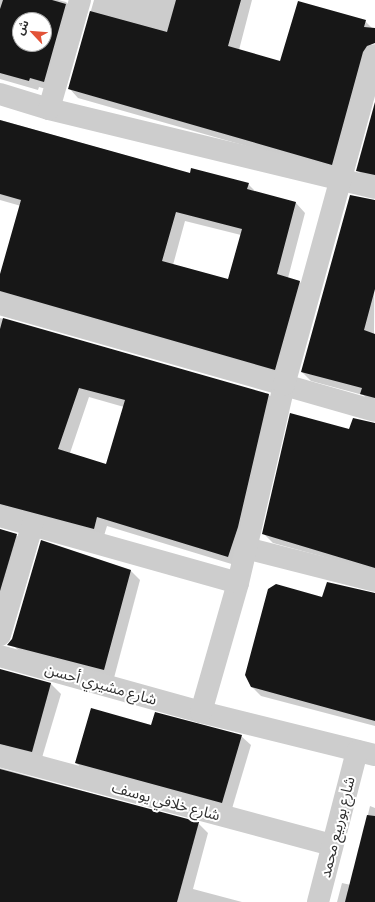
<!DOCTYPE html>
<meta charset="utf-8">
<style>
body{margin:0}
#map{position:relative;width:375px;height:902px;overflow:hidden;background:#fff;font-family:"Titillium Web","Noto Sans Arabic",sans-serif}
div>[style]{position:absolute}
.shadow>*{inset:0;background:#0003}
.building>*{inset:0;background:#171717}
.minor>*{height:22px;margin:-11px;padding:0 11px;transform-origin:11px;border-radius:11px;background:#cdcdcd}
span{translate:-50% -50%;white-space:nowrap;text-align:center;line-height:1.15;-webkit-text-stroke:4px #fff;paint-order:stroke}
.street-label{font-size:15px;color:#303030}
.north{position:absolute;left:12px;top:12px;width:40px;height:40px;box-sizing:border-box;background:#fff;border:1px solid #acacac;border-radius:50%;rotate:296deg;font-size:11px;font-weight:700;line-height:16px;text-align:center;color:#303030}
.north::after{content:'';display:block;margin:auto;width:14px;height:18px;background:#e25338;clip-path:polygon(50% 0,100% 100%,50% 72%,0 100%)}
</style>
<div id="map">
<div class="shadow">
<i style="clip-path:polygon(evenodd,0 0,58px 0,66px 2px,76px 12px,53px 91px,39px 87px,38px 90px,0 79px,0 0,20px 20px,44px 20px,44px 44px,20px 44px,20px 20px)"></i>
<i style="clip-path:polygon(94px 0,252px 0,239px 50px,281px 62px,365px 21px,375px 31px,341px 173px,78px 98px,69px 88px)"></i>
<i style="clip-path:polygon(375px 106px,375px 182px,367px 180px,357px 170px)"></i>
<i style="clip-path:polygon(evenodd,0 120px,191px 174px,248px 184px,257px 193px,296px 203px,305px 213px,288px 278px,299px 281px,309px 291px,285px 378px,0 297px,0 278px,21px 206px,0 200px,0 120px,185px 221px,241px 235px,228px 281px,173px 265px,185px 221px)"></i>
<i style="clip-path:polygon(375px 200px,374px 334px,375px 405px,363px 395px,311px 381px,302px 372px)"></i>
<i style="clip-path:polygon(evenodd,0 318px,269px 395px,278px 405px,238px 566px,107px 526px,103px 539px,0 520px,0 318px,89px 397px,124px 407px,106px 465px,70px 453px,89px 397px)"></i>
<i style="clip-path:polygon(375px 424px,375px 576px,339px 561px,273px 543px,263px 533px,350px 430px)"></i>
<i style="clip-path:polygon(0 529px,16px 535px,26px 544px,0 633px)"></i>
<i style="clip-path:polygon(41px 542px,131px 571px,140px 580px,114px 678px,24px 656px,15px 647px)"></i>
<i style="clip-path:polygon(375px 593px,375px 726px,261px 696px,251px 686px,323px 598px)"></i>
<i style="clip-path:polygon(7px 672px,51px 684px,61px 694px,41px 761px,0 760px,0 675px)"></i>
<i style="clip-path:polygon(241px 736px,251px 745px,231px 812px,86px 772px,76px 763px)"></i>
<i style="clip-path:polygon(0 768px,198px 823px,208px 833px,193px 889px,242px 902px,0 902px)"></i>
<i style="clip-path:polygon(370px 806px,375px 808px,375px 902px,337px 902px,342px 883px,351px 885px)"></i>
</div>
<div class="building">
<i style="clip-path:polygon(evenodd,3px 0,52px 0,66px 4px,44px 82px,30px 78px,29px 81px,0 73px,0 9px,3px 0,20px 20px,44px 20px,44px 44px,20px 44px,20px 20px)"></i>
<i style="clip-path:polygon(176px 0,241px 0,228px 46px,280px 61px,298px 1px,366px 20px,364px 27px,375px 28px,375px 43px,367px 46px,363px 52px,332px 165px,68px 89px,90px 11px,167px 32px)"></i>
<i style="clip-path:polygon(375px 102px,375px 175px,356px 171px)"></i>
<i style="clip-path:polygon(evenodd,0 120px,190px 173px,191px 168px,249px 183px,247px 189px,296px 202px,277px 274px,300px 281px,275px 370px,0 291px,0 274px,21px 200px,0 194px,0 120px,176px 212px,242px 229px,228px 279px,162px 261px,176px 212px)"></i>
<i style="clip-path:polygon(350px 195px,375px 200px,375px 289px,364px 330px,375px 334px,375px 398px,360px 394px,362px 388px,301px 372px)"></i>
<i style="clip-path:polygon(evenodd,3px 318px,269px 394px,238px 527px,228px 557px,97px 517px,94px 529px,0 504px,0 329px,3px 318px,79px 388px,125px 400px,106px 464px,58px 449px,79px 388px)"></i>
<i style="clip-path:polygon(290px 413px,349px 429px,353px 418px,375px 423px,375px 568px,262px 534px)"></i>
<i style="clip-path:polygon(0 529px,17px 534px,0 591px)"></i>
<i style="clip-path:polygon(41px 540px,131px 570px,104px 670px,7px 645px,12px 639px)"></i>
<i style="clip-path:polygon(327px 582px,375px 593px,375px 721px,251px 687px,245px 675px,268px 589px,276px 584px,322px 597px)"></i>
<i style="clip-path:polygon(0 669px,51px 683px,32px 752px,0 744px)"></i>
<i style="clip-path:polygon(91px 708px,151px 725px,155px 712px,242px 735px,222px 803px,75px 763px)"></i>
<i style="clip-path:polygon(0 769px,199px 822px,177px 902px,0 902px)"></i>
<i style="clip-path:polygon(367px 815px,375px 816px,375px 902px,345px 902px)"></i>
</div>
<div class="minor">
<i style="left:0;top:94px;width:51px;rotate:17deg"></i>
<i style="left:49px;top:109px;width:335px;rotate:13.6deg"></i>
<i style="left:49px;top:109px;width:113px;rotate:-74.1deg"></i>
<i style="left:0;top:304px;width:390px;rotate:15.9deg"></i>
<i style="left:0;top:516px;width:247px;rotate:15.7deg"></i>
<i style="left:246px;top:548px;width:133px;rotate:14.3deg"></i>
<i style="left:0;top:635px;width:114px;rotate:-73.6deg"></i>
<i style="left:0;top:656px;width:209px;rotate:15.6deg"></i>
<i style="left:201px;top:712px;width:179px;rotate:13.9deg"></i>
<i style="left:201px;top:712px;width:134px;rotate:-74deg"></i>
<i style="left:238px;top:583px;width:203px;rotate:-76.9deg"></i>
<i style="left:284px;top:385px;width:342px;rotate:-74.6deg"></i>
<i style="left:0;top:756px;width:343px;rotate:15deg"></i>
<i style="left:318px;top:902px;width:156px;rotate:-75.5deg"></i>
</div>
<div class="street-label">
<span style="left:101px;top:684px;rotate:16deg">شارع مشيري أحسن</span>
<span style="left:166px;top:801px;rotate:15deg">شارع خلافي يوسف</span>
<span style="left:337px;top:827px;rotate:-76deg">شارع بوربيع محمد</span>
</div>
<div class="north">ش</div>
</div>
